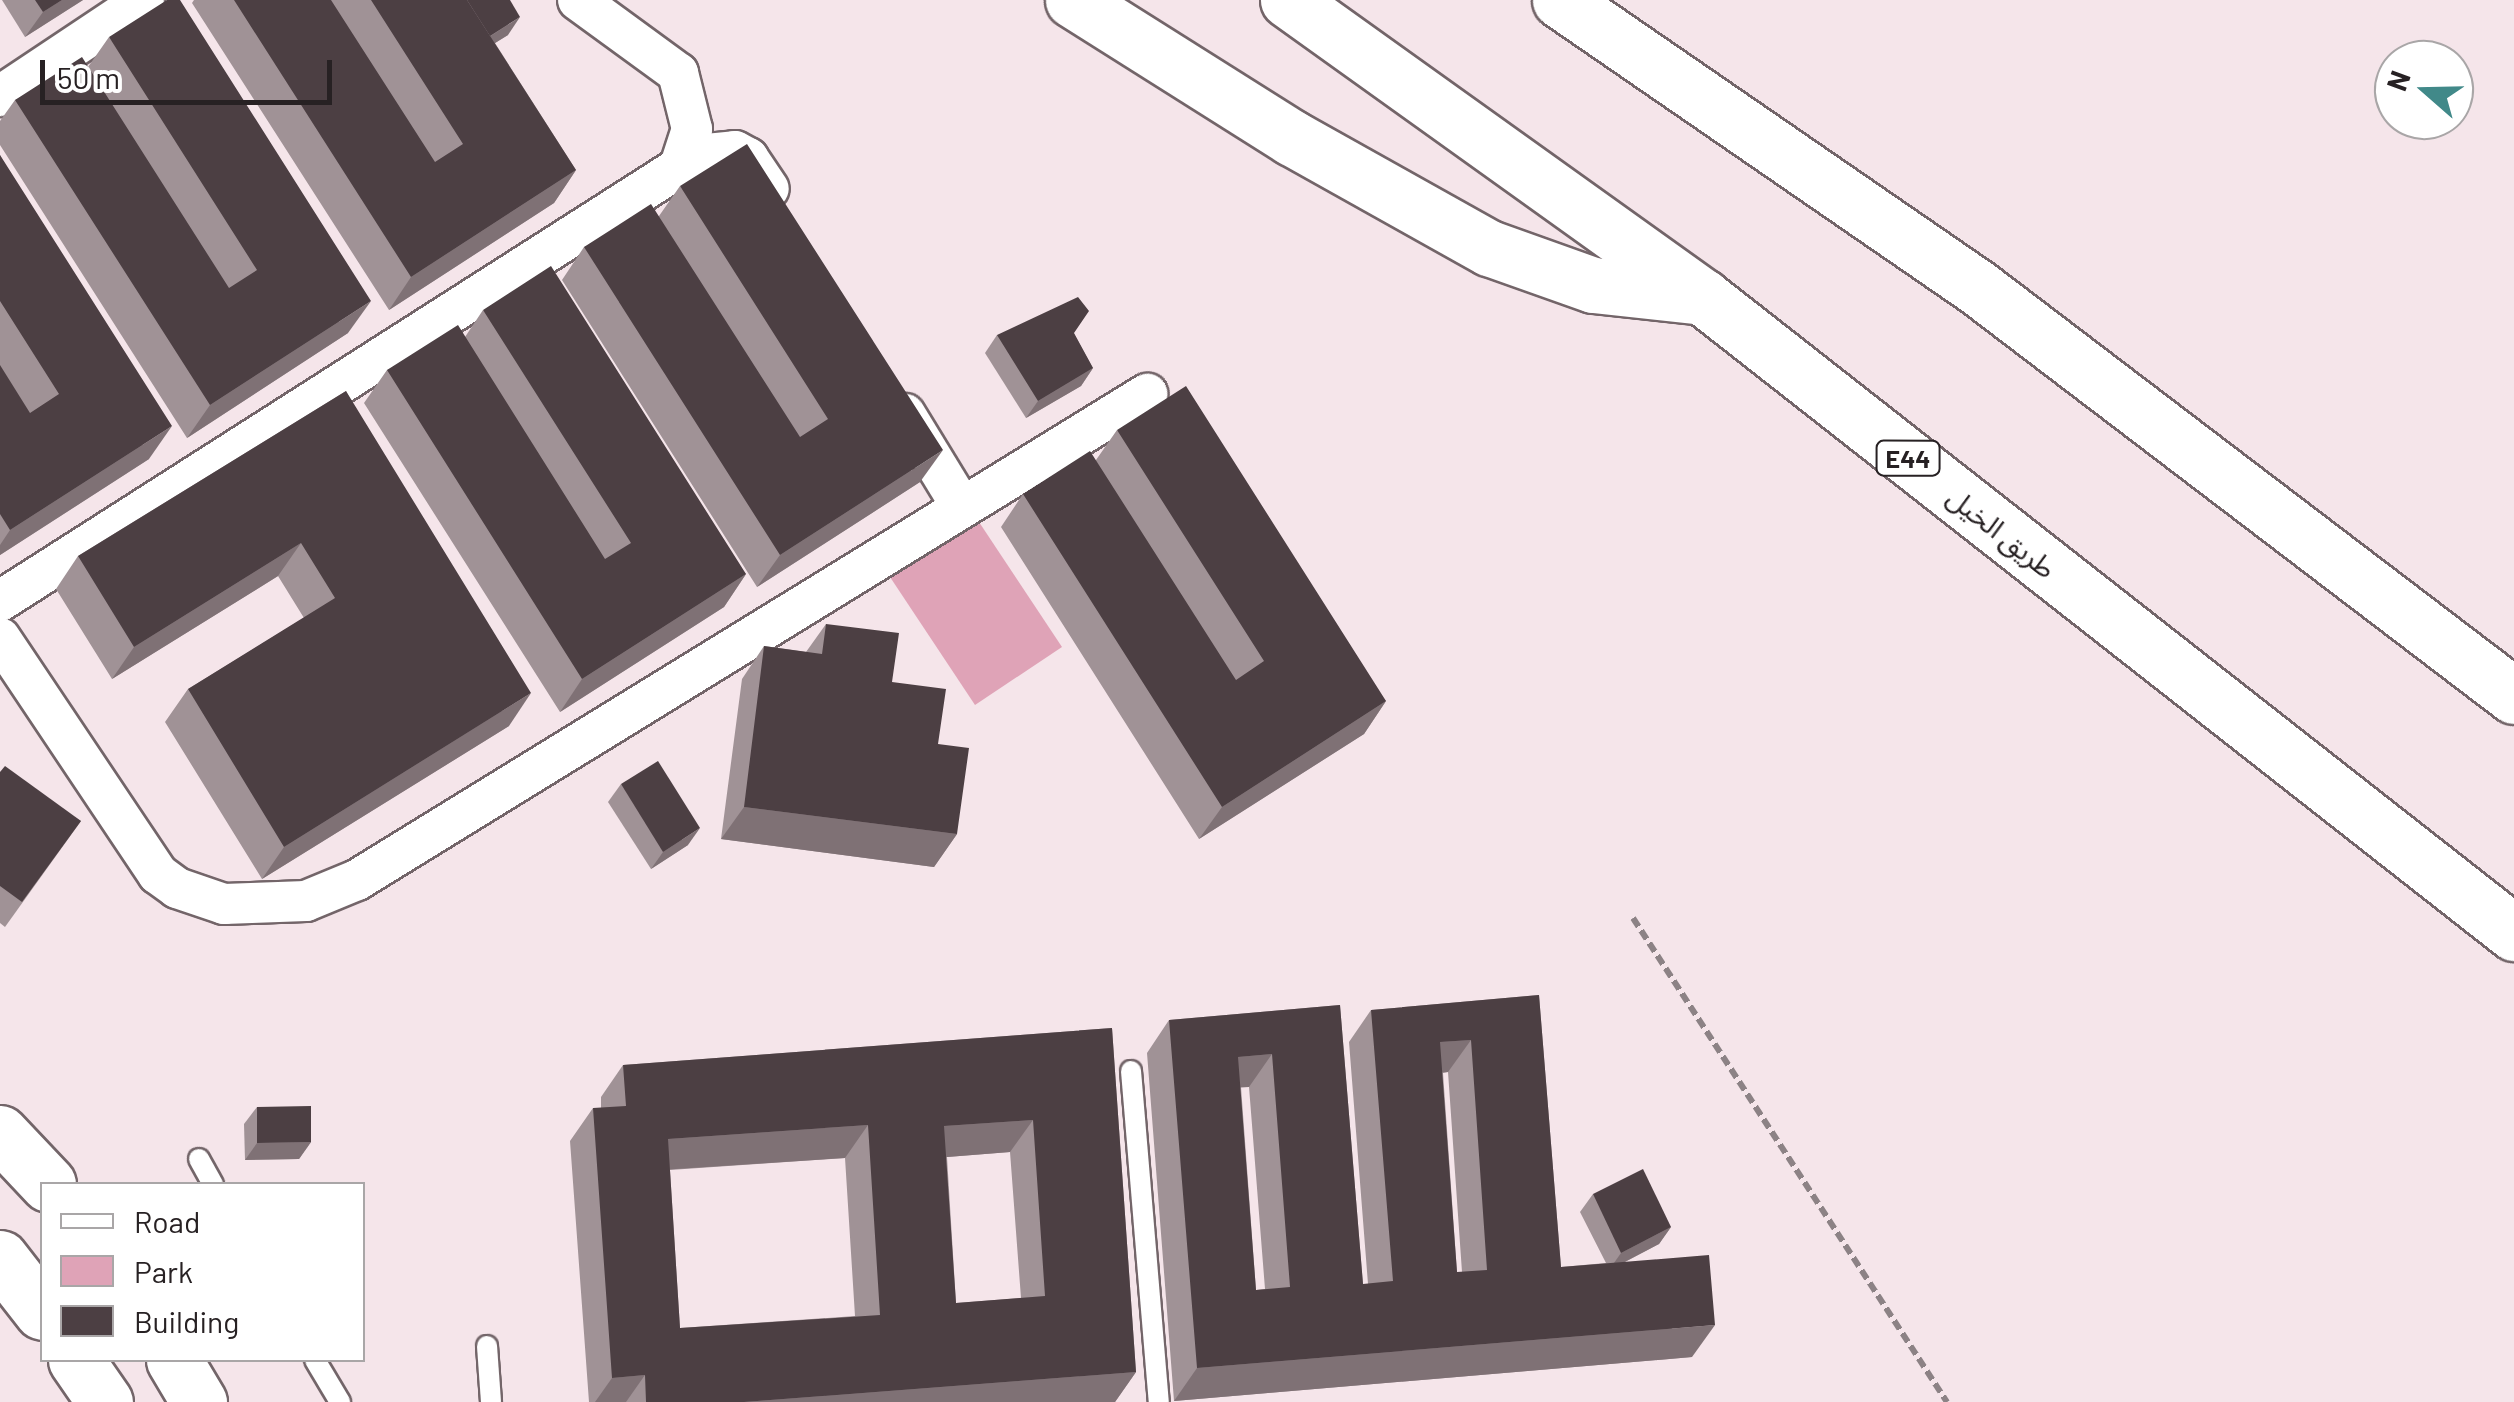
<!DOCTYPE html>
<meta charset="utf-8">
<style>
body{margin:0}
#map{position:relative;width:2514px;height:1402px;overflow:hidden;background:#f5e5ea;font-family:Barlow,"Noto Sans Arabic",sans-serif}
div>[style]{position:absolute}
.green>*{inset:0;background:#dfa3b7}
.path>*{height:6px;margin-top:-3px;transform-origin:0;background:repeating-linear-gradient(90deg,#8c8285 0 10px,transparent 0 15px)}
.roads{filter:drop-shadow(2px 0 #736569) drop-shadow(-2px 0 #736569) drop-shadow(0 2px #736569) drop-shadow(0 -2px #736569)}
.lane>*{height:20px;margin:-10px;padding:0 10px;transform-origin:10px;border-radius:10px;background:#fff}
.street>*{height:40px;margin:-20px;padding:0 20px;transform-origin:20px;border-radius:20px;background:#fff}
.secondary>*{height:55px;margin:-27.5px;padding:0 27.5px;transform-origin:27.5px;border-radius:27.5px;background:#fff}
.highway>*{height:55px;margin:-27.5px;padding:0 27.5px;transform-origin:27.5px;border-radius:27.5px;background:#fff}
.wall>*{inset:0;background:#a09296}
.shaded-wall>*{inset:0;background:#7f7175}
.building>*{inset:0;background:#4c3f43}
span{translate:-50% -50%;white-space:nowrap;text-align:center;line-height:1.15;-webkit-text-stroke:10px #fff;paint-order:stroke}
.shield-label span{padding:2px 8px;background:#fff;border:2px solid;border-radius:8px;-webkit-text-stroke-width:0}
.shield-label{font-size:25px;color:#272123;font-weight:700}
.street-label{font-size:28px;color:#272123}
.legend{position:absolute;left:40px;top:1182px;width:325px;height:180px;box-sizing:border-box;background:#fff;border:2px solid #a9a6a7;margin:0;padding:12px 18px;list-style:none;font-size:30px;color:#272123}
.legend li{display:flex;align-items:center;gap:20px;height:50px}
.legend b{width:50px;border:2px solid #a9a6a7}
.north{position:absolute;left:2374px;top:40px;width:100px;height:100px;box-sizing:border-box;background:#fff;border:2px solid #a9a6a7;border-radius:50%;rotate:290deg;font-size:28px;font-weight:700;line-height:40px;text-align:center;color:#272123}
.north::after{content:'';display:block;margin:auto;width:35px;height:45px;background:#418989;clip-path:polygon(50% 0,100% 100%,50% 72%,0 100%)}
.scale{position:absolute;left:40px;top:60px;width:292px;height:45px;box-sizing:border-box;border:5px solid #272123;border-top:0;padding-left:12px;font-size:30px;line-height:35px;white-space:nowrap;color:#272123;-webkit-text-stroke:8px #fff;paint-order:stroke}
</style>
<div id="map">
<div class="green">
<i style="clip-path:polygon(977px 519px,1062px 647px,975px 705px,890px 577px)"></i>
</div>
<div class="path">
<i style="left:1633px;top:918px;width:577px;rotate:57.03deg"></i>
</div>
<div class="roads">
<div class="lane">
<i style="left:1131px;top:1071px;width:332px;rotate:85.2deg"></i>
<i style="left:199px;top:1159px;width:29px;rotate:61deg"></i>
<i style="left:487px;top:1346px;width:56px;rotate:85.9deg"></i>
<i style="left:315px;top:1360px;width:49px;rotate:59.2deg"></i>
</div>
<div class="street">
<i style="left:578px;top:0;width:124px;rotate:36.1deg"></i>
<i style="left:678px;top:73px;width:58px;rotate:76deg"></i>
<i style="left:692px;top:129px;width:40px;rotate:108deg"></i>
<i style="left:0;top:96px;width:173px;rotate:-33.7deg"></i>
<i style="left:905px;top:414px;width:105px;rotate:58.6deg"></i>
<i style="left:0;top:601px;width:807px;rotate:-32.55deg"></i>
<i style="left:680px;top:167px;width:30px;rotate:-26deg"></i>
<i style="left:707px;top:154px;width:28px;rotate:-6deg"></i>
<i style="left:735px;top:151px;width:15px;rotate:28deg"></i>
<i style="left:748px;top:158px;width:37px;rotate:56deg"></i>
<i style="left:0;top:638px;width:284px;rotate:56.2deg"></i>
<i style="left:158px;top:874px;width:24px;rotate:36deg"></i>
<i style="left:177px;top:888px;width:50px;rotate:18.8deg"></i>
<i style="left:224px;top:904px;width:82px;rotate:-2.1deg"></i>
<i style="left:306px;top:901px;width:55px;rotate:-22.4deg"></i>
<i style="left:357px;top:880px;width:928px;rotate:-31.6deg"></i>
</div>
<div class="secondary">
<i style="left:0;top:1133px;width:70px;rotate:46.7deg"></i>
<i style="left:0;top:1258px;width:68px;rotate:52.1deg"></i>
<i style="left:76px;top:1360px;width:51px;rotate:55.4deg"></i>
<i style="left:174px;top:1360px;width:49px;rotate:59.2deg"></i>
</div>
<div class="highway">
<i style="left:1073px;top:0;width:259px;rotate:32.2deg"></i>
<i style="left:1292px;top:138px;width:226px;rotate:29.2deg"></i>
<i style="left:1489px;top:248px;width:110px;rotate:19.6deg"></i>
<i style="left:1593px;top:285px;width:111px;rotate:6.2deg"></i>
<i style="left:1288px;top:0;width:510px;rotate:35.59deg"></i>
<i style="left:1703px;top:297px;width:1031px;rotate:38.1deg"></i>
<i style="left:1560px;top:0;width:506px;rotate:34.54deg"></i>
<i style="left:1977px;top:287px;width:675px;rotate:37.29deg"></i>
</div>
</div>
<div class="wall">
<i style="clip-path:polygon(2px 0,83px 0,25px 37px)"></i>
<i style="clip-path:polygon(194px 0,510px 0,508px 35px,495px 43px,576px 170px,554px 203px,389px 310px,192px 3px)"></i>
<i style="clip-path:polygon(109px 37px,348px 333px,187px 438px,0 145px,0 121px,15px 100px,88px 67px)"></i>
<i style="clip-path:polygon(0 155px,149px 459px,0 555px)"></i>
<i style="clip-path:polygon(680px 186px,920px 482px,757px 587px,562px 280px,584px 247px,659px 216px)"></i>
<i style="clip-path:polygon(483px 310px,746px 574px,724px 607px,560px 712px,364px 403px,387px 370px,465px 337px)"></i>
<i style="clip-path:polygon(1074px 334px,1093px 368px,1081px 386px,1026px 418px,985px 353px,997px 335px)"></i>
<i style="clip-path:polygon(346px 391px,509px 726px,262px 879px,165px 722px,188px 689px,304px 618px,278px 576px,112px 679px,56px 589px,78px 556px)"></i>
<i style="clip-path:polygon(1117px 430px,1386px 701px,1364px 734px,1199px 839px,1001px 527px,1023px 494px,1096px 460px)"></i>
<i style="clip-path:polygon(826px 624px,892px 682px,938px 744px,957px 834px,934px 867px,721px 839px,742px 679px,764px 646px,806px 652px)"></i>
<i style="clip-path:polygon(0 772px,81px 821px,5px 927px,0 923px)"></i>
<i style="clip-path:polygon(621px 784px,688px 845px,651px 869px,608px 802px)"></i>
<i style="clip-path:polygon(evenodd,1539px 995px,1561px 1267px,1606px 1263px,1580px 1212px,1593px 1194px,1671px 1227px,1659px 1244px,1625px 1262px,1692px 1357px,1174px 1401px,1147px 1053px,1169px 1020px,1340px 1005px,1363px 1284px,1368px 1284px,1349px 1042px,1371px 1010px,1539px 995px,1448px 1072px,1462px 1272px,1457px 1272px,1443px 1073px,1448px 1072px,1539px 995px,1241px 1087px,1249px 1087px,1265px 1289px,1256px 1290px,1241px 1087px)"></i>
<i style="clip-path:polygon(evenodd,1112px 1028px,1136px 1372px,1115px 1402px,589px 1402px,570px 1141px,593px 1108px,601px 1108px,601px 1097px,623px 1065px,1112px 1028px,1010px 1152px,1021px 1298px,956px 1303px,947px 1157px,1010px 1152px,1112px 1028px,845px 1158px,855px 1316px,680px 1328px,670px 1170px,845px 1158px)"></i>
<i style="clip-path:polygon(257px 1107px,311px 1142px,299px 1159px,245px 1160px,244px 1124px)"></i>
</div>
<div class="shaded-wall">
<i style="clip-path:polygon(62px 0,83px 0,25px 37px,43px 12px)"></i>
<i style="clip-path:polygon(520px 17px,508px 35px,474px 56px,486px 39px)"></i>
<i style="clip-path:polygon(576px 170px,554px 203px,389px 310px,411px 277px)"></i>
<i style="clip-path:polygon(371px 301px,348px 333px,187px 438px,210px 405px)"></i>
<i style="clip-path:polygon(1093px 368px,1081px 386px,1026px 418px,1038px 401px)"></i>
<i style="clip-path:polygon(172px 426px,149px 459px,0 555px,0 545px,10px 530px)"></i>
<i style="clip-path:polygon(943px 450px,920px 482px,757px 587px,780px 555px)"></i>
<i style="clip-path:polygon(301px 543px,278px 576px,112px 679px,134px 647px)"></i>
<i style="clip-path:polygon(746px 574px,724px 607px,560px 712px,582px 679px)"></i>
<i style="clip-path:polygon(531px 693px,509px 726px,262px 879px,284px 847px)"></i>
<i style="clip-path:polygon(1386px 701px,1364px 734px,1199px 839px,1222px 807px)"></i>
<i style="clip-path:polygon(744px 807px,957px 834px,934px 867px,721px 839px)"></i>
<i style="clip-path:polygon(700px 828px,688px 845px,651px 869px,663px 852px)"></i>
<i style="clip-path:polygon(1471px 1040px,1448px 1072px,1418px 1074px,1440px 1042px)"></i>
<i style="clip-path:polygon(1272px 1054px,1249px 1087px,1216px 1089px,1238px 1057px)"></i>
<i style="clip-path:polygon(1033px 1120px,1010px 1152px,922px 1159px,944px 1126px)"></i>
<i style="clip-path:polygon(868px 1125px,845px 1158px,645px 1171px,668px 1139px)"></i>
<i style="clip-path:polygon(311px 1142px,299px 1159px,245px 1160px,257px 1143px)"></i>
<i style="clip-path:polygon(1671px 1227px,1659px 1244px,1609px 1270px,1621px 1253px)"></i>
<i style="clip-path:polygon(1715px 1325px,1692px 1357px,1174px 1401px,1197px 1368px)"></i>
<i style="clip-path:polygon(1136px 1372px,1115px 1402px,744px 1402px)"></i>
<i style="clip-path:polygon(645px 1375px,626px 1402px,595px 1402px,612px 1378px)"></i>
</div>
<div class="building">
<i style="clip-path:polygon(35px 0,62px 0,43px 12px)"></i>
<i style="clip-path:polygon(167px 0,180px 0,371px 301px,210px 405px,15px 100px,82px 57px,229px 288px,257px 270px,109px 37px)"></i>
<i style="clip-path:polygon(234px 0,331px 0,435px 162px,463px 144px,371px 0,467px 0,576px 170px,411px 277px)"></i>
<i style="clip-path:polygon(467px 0,510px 0,520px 17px,490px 36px)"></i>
<i style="clip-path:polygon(747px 144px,943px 450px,780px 555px,584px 247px,651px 204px,800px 437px,828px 419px,680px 186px)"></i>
<i style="clip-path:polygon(0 155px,172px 426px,10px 530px,0 514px,0 365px,30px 413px,59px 394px,0 301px)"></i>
<i style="clip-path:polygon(551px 266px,746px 574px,582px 679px,387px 370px,458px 325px,605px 559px,631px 543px,483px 310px)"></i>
<i style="clip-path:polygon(1078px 297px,1089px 311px,1074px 333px,1093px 368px,1038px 401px,997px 335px)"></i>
<i style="clip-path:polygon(1186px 386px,1386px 701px,1222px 807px,1023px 494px,1090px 451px,1236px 680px,1264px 661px,1117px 430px)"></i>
<i style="clip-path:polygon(346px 391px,531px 693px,284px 847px,188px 689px,335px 598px,301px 543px,134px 647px,78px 556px)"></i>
<i style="clip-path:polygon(826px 624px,899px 633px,892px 682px,946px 689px,938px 744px,969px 748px,957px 834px,744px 807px,764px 646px,822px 654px)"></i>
<i style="clip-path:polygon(658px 761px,700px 828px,663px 852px,621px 784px)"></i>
<i style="clip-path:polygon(5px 766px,81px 821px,22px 902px,0 886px,0 772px)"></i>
<i style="clip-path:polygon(evenodd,1539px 995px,1561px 1267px,1709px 1255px,1715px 1325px,1197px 1368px,1169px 1020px,1340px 1005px,1363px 1284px,1393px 1281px,1371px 1010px,1539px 995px,1471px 1040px,1487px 1270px,1457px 1272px,1440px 1042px,1471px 1040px,1539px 995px,1272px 1054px,1290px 1287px,1256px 1290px,1238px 1057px,1272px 1054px)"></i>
<i style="clip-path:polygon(evenodd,1112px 1028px,1136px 1372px,744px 1402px,646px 1402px,645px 1375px,612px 1378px,593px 1108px,626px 1106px,623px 1065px,1112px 1028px,1033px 1120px,1045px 1296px,956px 1303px,944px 1126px,1033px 1120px,1112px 1028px,868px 1125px,880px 1315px,680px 1328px,668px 1139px,868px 1125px)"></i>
<i style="clip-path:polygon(311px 1106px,311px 1142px,257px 1143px,257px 1107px)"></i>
<i style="clip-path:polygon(1643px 1169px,1671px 1227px,1621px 1253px,1593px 1194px)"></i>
</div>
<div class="shield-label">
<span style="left:1908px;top:458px">E44</span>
</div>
<div class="street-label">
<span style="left:2002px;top:532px;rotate:38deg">طريق الخيل</span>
</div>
<ul class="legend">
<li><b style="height:12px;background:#fff"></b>Road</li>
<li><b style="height:28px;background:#dfa3b7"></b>Park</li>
<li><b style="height:28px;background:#4c3f43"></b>Building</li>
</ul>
<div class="north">N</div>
<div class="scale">50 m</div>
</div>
